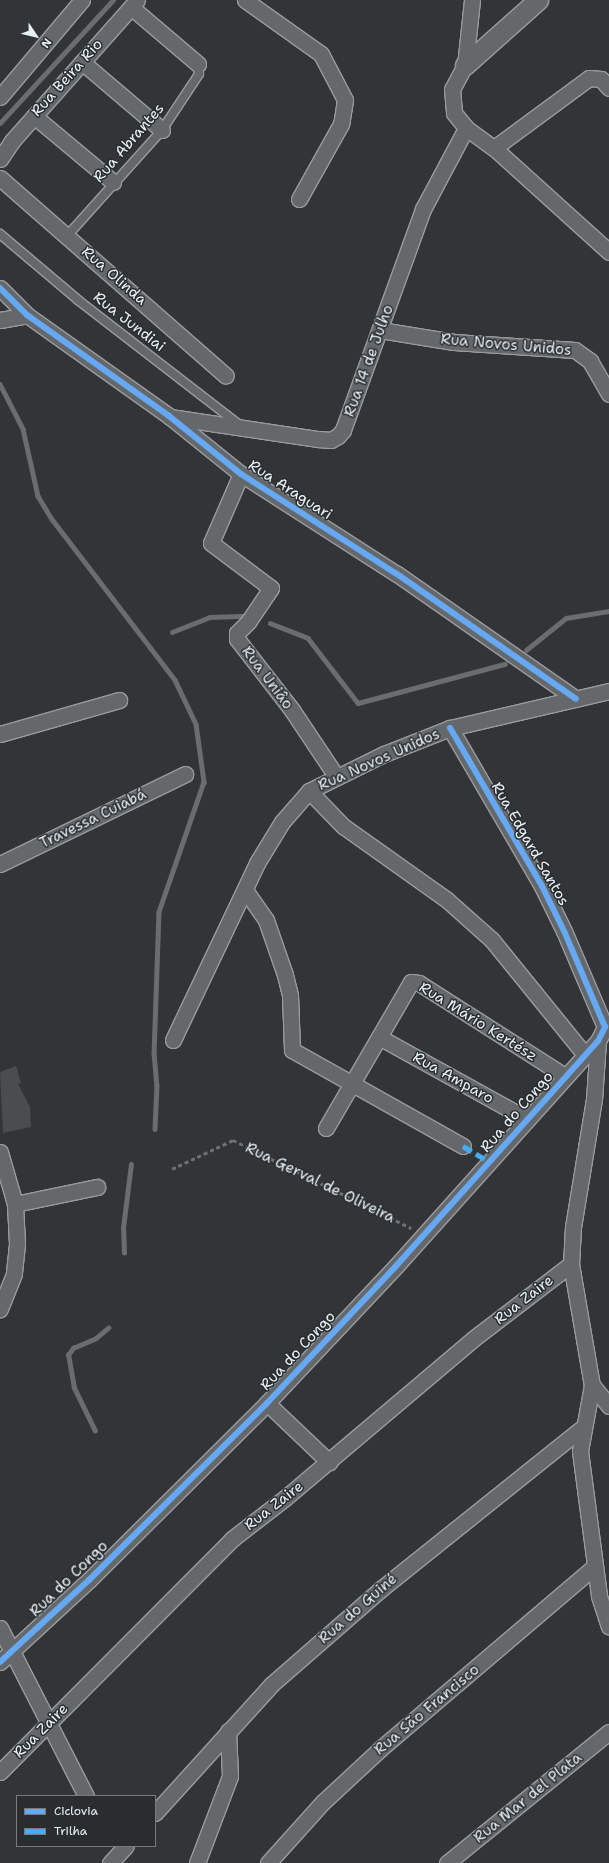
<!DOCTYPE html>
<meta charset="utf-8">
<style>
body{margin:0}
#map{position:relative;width:609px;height:1863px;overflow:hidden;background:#333435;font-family:"Shantell Sans",sans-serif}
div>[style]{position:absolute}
.stream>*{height:4.5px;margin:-2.25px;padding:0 2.25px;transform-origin:2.25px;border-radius:2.25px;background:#696d70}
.building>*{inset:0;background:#4b4c4d}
.path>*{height:2.5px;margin-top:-1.25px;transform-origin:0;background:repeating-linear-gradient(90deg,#6e7071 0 4px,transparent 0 7px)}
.roads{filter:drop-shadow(1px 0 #999b9e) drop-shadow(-1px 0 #999b9e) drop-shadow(0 1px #999b9e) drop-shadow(0 -1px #999b9e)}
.service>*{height:8px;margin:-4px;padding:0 4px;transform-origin:4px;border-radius:4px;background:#64686b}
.minor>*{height:15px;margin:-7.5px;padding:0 7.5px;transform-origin:7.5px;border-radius:7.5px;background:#64686b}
.tertiary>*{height:19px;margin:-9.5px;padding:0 9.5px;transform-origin:9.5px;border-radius:9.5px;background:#64686b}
.quiet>*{height:5px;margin-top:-2.5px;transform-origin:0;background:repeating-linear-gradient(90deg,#46acf6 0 10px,transparent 0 15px)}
.cycleway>*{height:6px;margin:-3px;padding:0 3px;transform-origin:3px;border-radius:3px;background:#66a8f1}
span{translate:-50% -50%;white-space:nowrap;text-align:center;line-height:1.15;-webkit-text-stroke:3px #2a2d2e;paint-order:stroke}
.street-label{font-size:15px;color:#e8f1f8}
.legend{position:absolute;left:16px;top:1795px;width:140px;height:52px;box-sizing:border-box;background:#2a2d2e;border:1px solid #767b7f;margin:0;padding:5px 7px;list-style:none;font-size:12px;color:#e8f1f8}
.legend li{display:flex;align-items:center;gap:8px;height:20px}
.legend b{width:20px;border:1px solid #767b7f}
.north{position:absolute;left:16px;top:16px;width:40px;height:40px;-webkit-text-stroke:3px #2a2d2e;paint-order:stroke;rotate:125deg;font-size:11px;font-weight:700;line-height:16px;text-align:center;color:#e8f1f8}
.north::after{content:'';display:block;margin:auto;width:14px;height:18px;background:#e8f1f8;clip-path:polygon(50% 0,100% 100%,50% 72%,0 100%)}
</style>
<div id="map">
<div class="stream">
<i style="left:0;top:123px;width:167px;rotate:-47.4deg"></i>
<i style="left:0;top:384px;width:51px;rotate:62.9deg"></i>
<i style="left:23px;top:429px;width:69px;rotate:77.4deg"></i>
<i style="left:38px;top:496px;width:27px;rotate:59deg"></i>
<i style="left:52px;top:519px;width:203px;rotate:52.6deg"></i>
<i style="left:175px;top:680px;width:49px;rotate:64.5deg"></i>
<i style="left:196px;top:724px;width:59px;rotate:82.1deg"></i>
<i style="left:204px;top:782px;width:138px;rotate:109.1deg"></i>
<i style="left:159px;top:912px;width:141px;rotate:92deg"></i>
<i style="left:154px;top:1053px;width:32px;rotate:85deg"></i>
<i style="left:157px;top:1085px;width:44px;rotate:92.6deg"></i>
<i style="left:270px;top:623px;width:41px;rotate:21.5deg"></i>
<i style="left:308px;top:638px;width:82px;rotate:52.4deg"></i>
<i style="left:358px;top:703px;width:152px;rotate:-14.9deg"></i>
<i style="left:172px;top:632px;width:41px;rotate:-21.5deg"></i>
<i style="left:210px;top:617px;width:36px;rotate:-2deg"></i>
<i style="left:526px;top:650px;width:51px;rotate:-38.7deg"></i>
<i style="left:566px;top:618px;width:44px;rotate:-9.2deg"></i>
<i style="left:124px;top:1253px;width:25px;rotate:-92deg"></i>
<i style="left:123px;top:1228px;width:64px;rotate:-82.9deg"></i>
<i style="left:95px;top:1431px;width:48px;rotate:-116deg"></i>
<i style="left:74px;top:1388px;width:34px;rotate:-100deg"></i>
<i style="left:68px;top:1355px;width:9px;rotate:-54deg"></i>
<i style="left:73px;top:1348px;width:25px;rotate:-23deg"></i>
<i style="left:96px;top:1338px;width:16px;rotate:-40deg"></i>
</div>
<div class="building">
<i style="clip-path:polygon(16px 1066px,21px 1083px,18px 1084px,30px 1107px,31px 1127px,3px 1133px,0 1072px)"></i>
</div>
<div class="path">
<i style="left:172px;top:1169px;width:68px;rotate:-25.4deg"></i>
<i style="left:233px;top:1140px;width:199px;rotate:26.3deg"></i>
</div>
<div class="roads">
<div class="service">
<i style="left:0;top:234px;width:102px;rotate:40.2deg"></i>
<i style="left:78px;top:300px;width:205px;rotate:37.7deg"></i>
<i style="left:67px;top:236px;width:142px;rotate:-48.1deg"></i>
<i style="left:162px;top:130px;width:67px;rotate:-56.5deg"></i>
<i style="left:199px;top:74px;width:10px;rotate:-96deg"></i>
</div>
<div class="minor">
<i style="left:245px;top:0;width:93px;rotate:35.4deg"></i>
<i style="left:321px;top:54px;width:52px;rotate:62.4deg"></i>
<i style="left:345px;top:100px;width:24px;rotate:99deg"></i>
<i style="left:341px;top:124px;width:86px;rotate:119.2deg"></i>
<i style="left:472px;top:0;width:65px;rotate:96.1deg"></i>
<i style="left:465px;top:65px;width:27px;rotate:118deg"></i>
<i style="left:452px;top:89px;width:24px;rotate:85deg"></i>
<i style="left:454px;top:113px;width:19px;rotate:51deg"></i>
<i style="left:466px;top:128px;width:34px;rotate:36deg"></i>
<i style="left:494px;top:148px;width:155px;rotate:42.1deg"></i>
<i style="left:131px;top:7px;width:88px;rotate:40.4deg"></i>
<i style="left:82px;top:62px;width:105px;rotate:40.4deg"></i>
<i style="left:0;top:97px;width:127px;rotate:-49.8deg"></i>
<i style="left:34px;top:116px;width:103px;rotate:39.9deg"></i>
<i style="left:494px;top:148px;width:118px;rotate:-36.4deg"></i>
<i style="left:589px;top:78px;width:12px;rotate:5deg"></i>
<i style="left:601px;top:79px;width:12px;rotate:48deg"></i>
<i style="left:0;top:159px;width:22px;rotate:-56deg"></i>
<i style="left:12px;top:141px;width:188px;rotate:-48.4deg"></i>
<i style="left:0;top:178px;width:300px;rotate:41.2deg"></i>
<i style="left:0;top:288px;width:38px;rotate:45deg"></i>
<i style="left:27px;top:315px;width:174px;rotate:35.4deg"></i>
<i style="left:169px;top:416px;width:92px;rotate:38.9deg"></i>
<i style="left:241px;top:474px;width:185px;rotate:32.7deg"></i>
<i style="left:397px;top:574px;width:218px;rotate:34.9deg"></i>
<i style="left:0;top:320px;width:27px;rotate:-10deg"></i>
<i style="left:380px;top:330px;width:75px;rotate:9.2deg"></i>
<i style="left:454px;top:342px;width:121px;rotate:3.8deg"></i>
<i style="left:575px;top:350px;width:19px;rotate:36deg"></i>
<i style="left:590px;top:361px;width:38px;rotate:60deg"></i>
<i style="left:170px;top:417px;width:150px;rotate:8.5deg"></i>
<i style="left:318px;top:439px;width:13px;rotate:4deg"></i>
<i style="left:331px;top:440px;width:8px;rotate:-30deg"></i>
<i style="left:338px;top:436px;width:8px;rotate:-50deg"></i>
<i style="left:343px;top:430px;width:235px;rotate:-70.1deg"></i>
<i style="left:423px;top:209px;width:92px;rotate:-62deg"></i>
<i style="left:241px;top:474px;width:75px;rotate:113.5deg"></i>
<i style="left:211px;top:543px;width:75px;rotate:36.9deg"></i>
<i style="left:271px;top:588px;width:40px;rotate:124deg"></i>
<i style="left:249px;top:621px;width:17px;rotate:135deg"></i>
<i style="left:237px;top:633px;width:6px;rotate:90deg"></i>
<i style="left:237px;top:639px;width:90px;rotate:52.2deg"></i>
<i style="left:292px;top:710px;width:79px;rotate:56.3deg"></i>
<i style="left:0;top:734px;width:124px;rotate:-15.9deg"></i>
<i style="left:309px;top:791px;width:49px;rotate:45.8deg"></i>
<i style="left:343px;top:826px;width:128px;rotate:35.4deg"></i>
<i style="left:447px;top:900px;width:60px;rotate:41.6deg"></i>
<i style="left:492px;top:940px;width:148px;rotate:51deg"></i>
<i style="left:0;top:864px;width:206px;rotate:-25.9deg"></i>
<i style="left:245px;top:890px;width:37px;rotate:55deg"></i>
<i style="left:266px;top:920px;width:58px;rotate:70.9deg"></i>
<i style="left:285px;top:975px;width:21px;rotate:76deg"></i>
<i style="left:290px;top:995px;width:55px;rotate:87.9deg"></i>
<i style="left:292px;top:1050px;width:196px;rotate:29.3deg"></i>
<i style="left:379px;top:1037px;width:169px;rotate:29deg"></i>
<i style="left:173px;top:1040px;width:196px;rotate:-64.6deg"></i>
<i style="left:257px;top:863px;width:48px;rotate:-58.6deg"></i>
<i style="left:282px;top:822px;width:41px;rotate:-48.9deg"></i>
<i style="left:309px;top:791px;width:84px;rotate:-26.3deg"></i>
<i style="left:384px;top:754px;width:71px;rotate:-21.5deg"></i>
<i style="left:450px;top:728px;width:163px;rotate:-13.1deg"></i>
<i style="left:598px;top:1041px;width:58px;rotate:93.9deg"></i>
<i style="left:594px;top:1099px;width:130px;rotate:99.3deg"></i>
<i style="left:573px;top:1227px;width:37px;rotate:93deg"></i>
<i style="left:571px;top:1264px;width:123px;rotate:80.2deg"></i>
<i style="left:592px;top:1385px;width:67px;rotate:100.3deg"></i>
<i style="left:580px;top:1451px;width:146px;rotate:82.5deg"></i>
<i style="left:599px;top:1596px;width:32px;rotate:72deg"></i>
<i style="left:326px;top:1128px;width:169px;rotate:-59.8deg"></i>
<i style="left:411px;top:982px;width:8px;rotate:7deg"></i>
<i style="left:419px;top:983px;width:173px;rotate:32.5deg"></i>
<i style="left:0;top:1152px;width:54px;rotate:73.9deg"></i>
<i style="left:15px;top:1204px;width:40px;rotate:87.1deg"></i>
<i style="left:17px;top:1244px;width:30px;rotate:96deg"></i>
<i style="left:14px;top:1274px;width:38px;rotate:112deg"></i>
<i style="left:15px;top:1204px;width:84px;rotate:-11.7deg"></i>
<i style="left:592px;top:1385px;width:27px;rotate:51deg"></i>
<i style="left:267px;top:1403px;width:86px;rotate:43.6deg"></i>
<i style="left:0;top:1628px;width:189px;rotate:62.9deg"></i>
<i style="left:0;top:1662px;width:121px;rotate:-42.7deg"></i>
<i style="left:89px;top:1580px;width:251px;rotate:-44.8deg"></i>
<i style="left:267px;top:1403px;width:188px;rotate:-46.7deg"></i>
<i style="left:396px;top:1266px;width:302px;rotate:-48.1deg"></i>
<i style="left:598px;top:1041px;width:16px;rotate:-63deg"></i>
<i style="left:605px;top:1027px;width:104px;rotate:-113.1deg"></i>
<i style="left:564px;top:931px;width:50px;rotate:-116.1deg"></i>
<i style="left:542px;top:886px;width:183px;rotate:-120.2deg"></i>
<i style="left:0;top:1772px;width:329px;rotate:-45.1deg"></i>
<i style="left:232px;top:1539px;width:67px;rotate:-37.7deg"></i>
<i style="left:285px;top:1498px;width:246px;rotate:-40.2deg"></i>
<i style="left:473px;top:1339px;width:123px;rotate:-37.4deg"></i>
<i style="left:155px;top:1813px;width:174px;rotate:-47.8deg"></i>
<i style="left:272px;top:1684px;width:145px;rotate:-41.1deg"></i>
<i style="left:381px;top:1589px;width:258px;rotate:-38.7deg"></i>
<i style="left:110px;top:1863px;width:23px;rotate:-47deg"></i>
<i style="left:197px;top:1863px;width:93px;rotate:-69.2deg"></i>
<i style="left:230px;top:1776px;width:45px;rotate:-92.5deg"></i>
<i style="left:268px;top:1863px;width:82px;rotate:-48deg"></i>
<i style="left:323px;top:1802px;width:78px;rotate:-42.9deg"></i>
<i style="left:380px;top:1749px;width:282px;rotate:-40.4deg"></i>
<i style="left:447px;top:1863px;width:208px;rotate:-39deg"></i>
</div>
<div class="tertiary">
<i style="left:465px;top:65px;width:98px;rotate:-41.7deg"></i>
</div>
</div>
<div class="quiet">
<i style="left:463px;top:1146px;width:31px;rotate:31deg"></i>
</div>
<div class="cycleway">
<i style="left:0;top:288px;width:38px;rotate:45deg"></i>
<i style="left:27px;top:315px;width:174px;rotate:35.4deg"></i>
<i style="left:169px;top:416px;width:92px;rotate:38.9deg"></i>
<i style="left:241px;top:474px;width:185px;rotate:32.7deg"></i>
<i style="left:397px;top:574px;width:218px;rotate:34.9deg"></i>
<i style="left:0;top:1662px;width:121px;rotate:-42.7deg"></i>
<i style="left:89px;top:1580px;width:251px;rotate:-44.8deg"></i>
<i style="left:267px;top:1403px;width:188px;rotate:-46.7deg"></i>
<i style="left:396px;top:1266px;width:302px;rotate:-48.1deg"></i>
<i style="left:598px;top:1041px;width:16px;rotate:-63deg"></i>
<i style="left:605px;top:1027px;width:104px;rotate:-113.1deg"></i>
<i style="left:564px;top:931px;width:50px;rotate:-116.1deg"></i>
<i style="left:542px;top:886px;width:183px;rotate:-120.2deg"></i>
</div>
<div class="street-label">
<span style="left:67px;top:78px;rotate:-48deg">Rua Beira Rio</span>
<span style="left:129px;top:143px;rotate:-49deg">Rua Abrantes</span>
<span style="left:114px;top:276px;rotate:41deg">Rua Olinda</span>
<span style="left:129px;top:322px;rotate:38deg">Rua Jundiai</span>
<span style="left:506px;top:345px;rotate:5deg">Rua Novos Unidos</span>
<span style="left:369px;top:361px;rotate:-70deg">Rua 14 de Julho</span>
<span style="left:290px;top:490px;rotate:33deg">Rua Araguari</span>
<span style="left:267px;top:678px;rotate:53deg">Rua Uniâo</span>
<span style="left:379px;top:760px;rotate:-24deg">Rua Novos Unidos</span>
<span style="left:93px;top:819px;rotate:-26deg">Travessa Cuiabá</span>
<span style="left:530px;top:844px;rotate:60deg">Rua Edgard Santos</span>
<span style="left:478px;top:1022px;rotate:32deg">Rua Mário Kertész</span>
<span style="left:453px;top:1078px;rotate:29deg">Rua Amparo</span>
<span style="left:517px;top:1112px;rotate:-49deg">Rua do Congo</span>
<span style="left:320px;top:1183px;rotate:26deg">Rua Gerval de Oliveira</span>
<span style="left:524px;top:1300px;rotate:-38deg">Rua Zaire</span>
<span style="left:298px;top:1351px;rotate:-47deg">Rua do Congo</span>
<span style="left:274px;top:1506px;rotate:-38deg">Rua Zaire</span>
<span style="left:69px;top:1579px;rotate:-44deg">Rua do Congo</span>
<span style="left:358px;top:1609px;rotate:-41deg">Rua do Guiné</span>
<span style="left:427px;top:1710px;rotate:-40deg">Rua São Francisco</span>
<span style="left:41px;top:1731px;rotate:-45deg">Rua Zaire</span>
<span style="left:528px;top:1798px;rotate:-39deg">Rua Mar del Plata</span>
</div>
<ul class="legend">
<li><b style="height:5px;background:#66a8f1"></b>Ciclovia</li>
<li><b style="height:5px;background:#46acf6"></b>Trilha</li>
</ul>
<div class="north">N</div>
</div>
